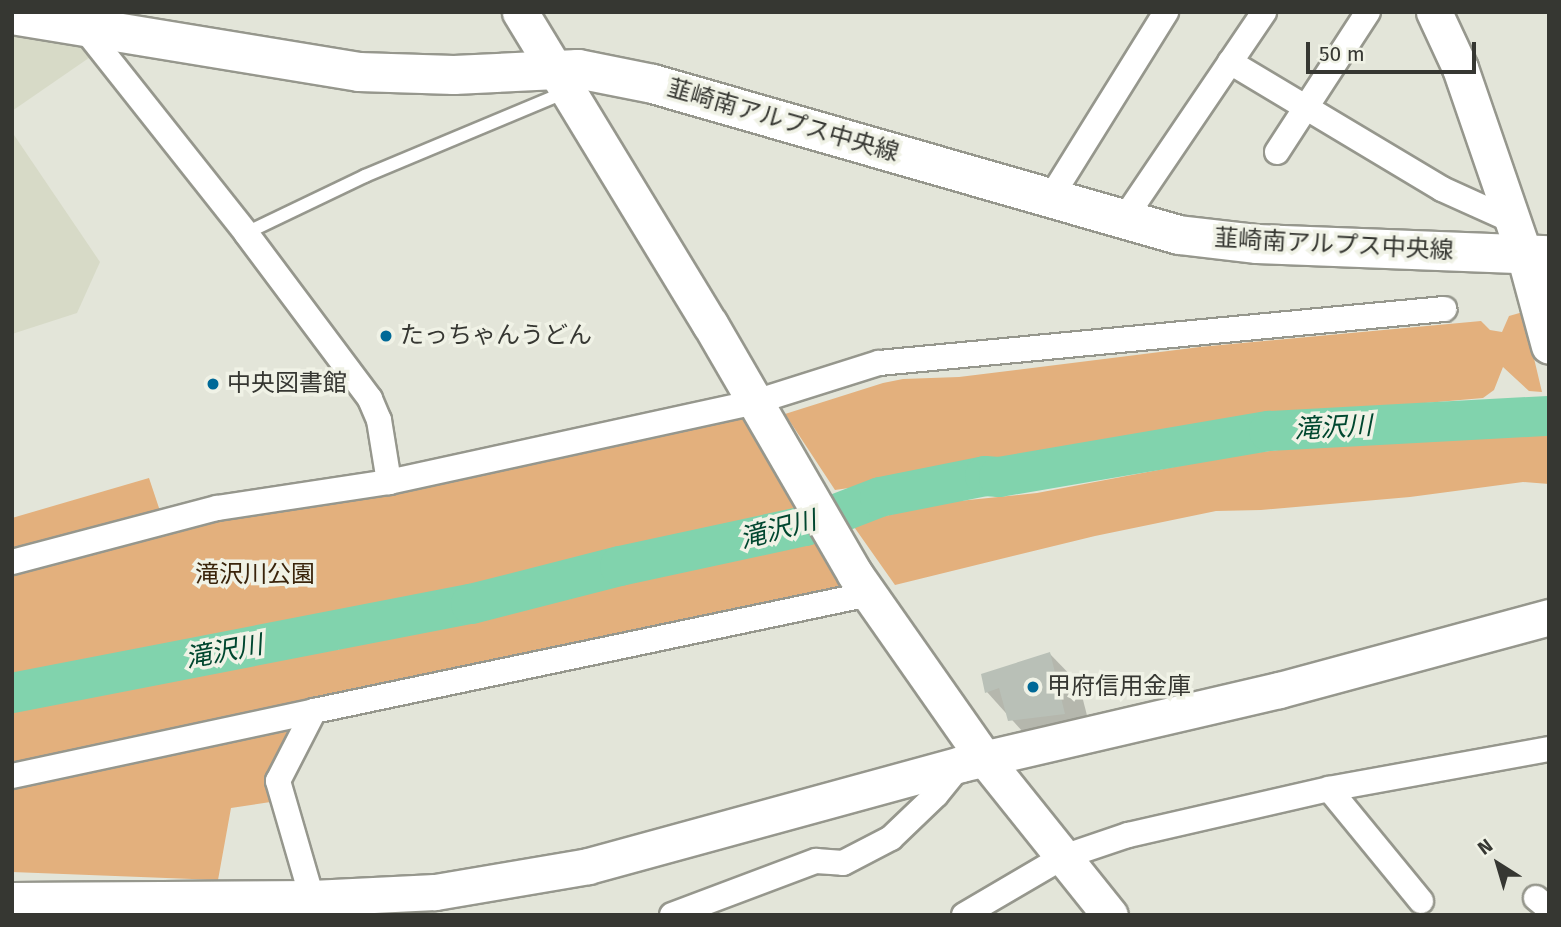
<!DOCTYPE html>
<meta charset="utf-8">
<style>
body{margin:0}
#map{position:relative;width:1561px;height:927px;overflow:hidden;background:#e3e5d9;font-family:"Fira Sans","Noto Sans JP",sans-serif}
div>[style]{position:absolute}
.built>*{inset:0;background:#d7dac7}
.green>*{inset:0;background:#e3b07d}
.shadow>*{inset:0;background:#0003}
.river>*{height:40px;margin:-20px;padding:0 20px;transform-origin:20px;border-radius:20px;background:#81d3ad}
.building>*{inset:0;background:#b9c0b7}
.roads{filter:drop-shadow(2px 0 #96978d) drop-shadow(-2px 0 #96978d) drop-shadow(0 2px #96978d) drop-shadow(0 -2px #96978d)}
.lane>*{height:12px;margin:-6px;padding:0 6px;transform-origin:6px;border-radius:6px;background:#fff}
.street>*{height:24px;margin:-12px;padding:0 12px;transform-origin:12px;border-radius:12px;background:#fff}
.secondary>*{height:35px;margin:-17.5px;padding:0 17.5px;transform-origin:17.5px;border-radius:17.5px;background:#fff}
.primary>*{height:38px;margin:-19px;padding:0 19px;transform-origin:19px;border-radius:19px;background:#fff}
.dots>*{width:19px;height:19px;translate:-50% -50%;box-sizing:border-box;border:4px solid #f0f2e6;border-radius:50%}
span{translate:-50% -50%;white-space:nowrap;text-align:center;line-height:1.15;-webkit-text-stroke:7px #f0f2e6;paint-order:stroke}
.street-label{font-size:24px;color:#363732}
.poi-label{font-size:24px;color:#363732}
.left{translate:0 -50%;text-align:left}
.park-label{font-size:24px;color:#3a240b}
.water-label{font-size:26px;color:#00472f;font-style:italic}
.frame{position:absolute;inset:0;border:14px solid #363732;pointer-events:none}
.north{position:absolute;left:1463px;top:829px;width:70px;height:70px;-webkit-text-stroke:5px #f0f2e6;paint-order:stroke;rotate:323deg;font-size:19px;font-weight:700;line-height:28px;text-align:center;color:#363732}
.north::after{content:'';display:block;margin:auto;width:24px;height:32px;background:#363732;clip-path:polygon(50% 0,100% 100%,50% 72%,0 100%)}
.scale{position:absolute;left:1306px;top:42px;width:170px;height:32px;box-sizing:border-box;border:4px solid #363732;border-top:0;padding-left:9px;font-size:21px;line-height:24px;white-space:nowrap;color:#363732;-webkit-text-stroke:5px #f0f2e6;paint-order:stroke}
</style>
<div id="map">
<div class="built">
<i style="clip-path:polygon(12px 21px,99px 51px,12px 111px)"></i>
<i style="clip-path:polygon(12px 132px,100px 262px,77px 313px,12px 334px)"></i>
</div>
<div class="green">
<i style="clip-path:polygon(1523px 312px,1542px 392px,1529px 391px,1503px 367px,1494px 390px,1483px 398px,1312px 413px,1183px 429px,935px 473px,909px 472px,898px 481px,835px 490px,785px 414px,883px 383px,903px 379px,959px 377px,1200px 347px,1481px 321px,1490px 330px,1502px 332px,1509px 316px)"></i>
<i style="clip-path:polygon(755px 402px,825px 522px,620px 566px,434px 611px,12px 694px,12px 562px)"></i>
<i style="clip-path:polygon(1549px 429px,1549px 484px,1523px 482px,1410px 497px,1261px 510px,1216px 511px,1095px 536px,895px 585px,852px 524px,939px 503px,1037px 493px,1237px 455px,1337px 443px)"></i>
<i style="clip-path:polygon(149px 478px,162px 517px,12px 557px,12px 518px)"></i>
<i style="clip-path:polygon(809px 536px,849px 589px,309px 707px,277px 801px,231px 808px,218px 880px,12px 872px,12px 707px,332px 637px,338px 650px,361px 634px)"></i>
</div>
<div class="shadow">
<i style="clip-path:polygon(1050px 654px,1079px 684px,1094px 743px,1039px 750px,987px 692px)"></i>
</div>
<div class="river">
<i style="left:12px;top:693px;width:468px;rotate:-11deg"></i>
<i style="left:471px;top:604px;width:154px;rotate:-14.3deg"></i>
<i style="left:620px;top:566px;width:189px;rotate:-12.2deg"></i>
<i style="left:805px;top:526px;width:80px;rotate:-21.1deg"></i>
<i style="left:880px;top:497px;width:107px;rotate:-11.3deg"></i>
<i style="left:985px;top:476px;width:14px;rotate:4deg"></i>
<i style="left:999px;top:477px;width:274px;rotate:-9.7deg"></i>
<i style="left:1269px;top:431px;width:280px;rotate:-3.1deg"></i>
</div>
<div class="building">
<i style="clip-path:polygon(1050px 652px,1065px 714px,1008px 721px,999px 688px,985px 693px,981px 674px)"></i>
</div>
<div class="roads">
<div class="lane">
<i style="left:246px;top:233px;width:132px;rotate:-25.6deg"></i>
<i style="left:365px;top:176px;width:218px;rotate:-22.7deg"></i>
</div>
<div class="street">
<i style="left:83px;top:27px;width:263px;rotate:51.6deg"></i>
<i style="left:246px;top:233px;width:207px;rotate:53.2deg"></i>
<i style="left:370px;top:399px;width:23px;rotate:67deg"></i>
<i style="left:379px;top:420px;width:63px;rotate:80.8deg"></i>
<i style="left:1230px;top:62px;width:247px;rotate:30.9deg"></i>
<i style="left:1442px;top:189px;width:78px;rotate:24.3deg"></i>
<i style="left:1277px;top:152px;width:167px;rotate:-57deg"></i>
<i style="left:1051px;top:197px;width:218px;rotate:-58.1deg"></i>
<i style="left:1124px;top:219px;width:250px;rotate:-55.9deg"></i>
<i style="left:12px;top:562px;width:212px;rotate:-14.8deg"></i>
<i style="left:217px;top:508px;width:174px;rotate:-8.6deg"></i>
<i style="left:389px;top:482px;width:375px;rotate:-12.3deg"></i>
<i style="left:755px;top:402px;width:130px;rotate:-17.5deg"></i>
<i style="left:879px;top:363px;width:568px;rotate:-5.46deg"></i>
<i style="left:12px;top:776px;width:309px;rotate:-12.1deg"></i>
<i style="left:1329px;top:789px;width:145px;rotate:50.6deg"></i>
<i style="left:312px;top:898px;width:122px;rotate:-106.2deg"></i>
<i style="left:278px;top:781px;width:79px;rotate:-62.8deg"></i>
<i style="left:314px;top:711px;width:567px;rotate:-11.9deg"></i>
<i style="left:1536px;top:898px;width:17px;rotate:40deg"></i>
<i style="left:672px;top:915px;width:154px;rotate:-20.6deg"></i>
<i style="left:816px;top:861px;width:27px;rotate:4deg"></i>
<i style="left:843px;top:863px;width:54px;rotate:-27.5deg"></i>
<i style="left:891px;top:838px;width:62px;rotate:-43.7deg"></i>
<i style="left:936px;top:795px;width:40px;rotate:-51deg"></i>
<i style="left:964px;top:915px;width:115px;rotate:-30.4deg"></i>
<i style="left:1063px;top:857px;width:69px;rotate:-18.7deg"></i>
<i style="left:1128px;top:835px;width:206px;rotate:-12.9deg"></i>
<i style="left:1329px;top:789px;width:224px;rotate:-10.3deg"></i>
</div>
<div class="secondary">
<i style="left:520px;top:12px;width:365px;rotate:58.7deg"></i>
<i style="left:710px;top:324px;width:289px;rotate:59.9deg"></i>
<i style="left:855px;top:574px;width:225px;rotate:55deg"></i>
<i style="left:984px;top:758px;width:201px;rotate:51.3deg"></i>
<i style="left:1434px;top:12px;width:62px;rotate:65.1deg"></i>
<i style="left:1460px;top:68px;width:197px;rotate:71deg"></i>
<i style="left:1524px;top:254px;width:95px;rotate:74.8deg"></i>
<i style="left:12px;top:900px;width:300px;rotate:-0.4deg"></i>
<i style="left:312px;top:898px;width:123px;rotate:-2.8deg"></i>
<i style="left:435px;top:892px;width:155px;rotate:-9.6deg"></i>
<i style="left:588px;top:866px;width:387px;rotate:-15.3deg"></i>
<i style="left:961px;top:764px;width:326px;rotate:-13.1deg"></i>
<i style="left:1279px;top:690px;width:280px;rotate:-15.1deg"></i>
</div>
<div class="primary">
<i style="left:12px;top:15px;width:352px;rotate:9.3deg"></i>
<i style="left:359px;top:72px;width:95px;rotate:1.8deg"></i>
<i style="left:454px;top:75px;width:124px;rotate:-2.8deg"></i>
<i style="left:578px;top:69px;width:76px;rotate:11.3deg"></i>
<i style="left:653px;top:84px;width:547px;rotate:16.02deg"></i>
<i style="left:1179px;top:235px;width:79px;rotate:6.6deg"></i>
<i style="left:1257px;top:244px;width:292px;rotate:2.2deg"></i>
</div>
</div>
<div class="dots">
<i style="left:386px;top:336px;background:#006997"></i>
<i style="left:213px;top:384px;background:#006997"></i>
<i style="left:1033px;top:687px;background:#006997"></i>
</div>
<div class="street-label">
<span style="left:783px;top:121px;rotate:16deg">韮崎南アルプス中央線</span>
<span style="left:1334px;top:245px;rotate:3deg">韮崎南アルプス中央線</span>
</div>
<div class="poi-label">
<span class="left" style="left:400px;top:336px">たっちゃんうどん</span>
<span class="left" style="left:227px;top:384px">中央図書館</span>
<span class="left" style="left:1047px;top:687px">甲府信用金庫</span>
</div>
<div class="park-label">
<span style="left:255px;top:575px">滝沢川公園</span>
</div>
<div class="water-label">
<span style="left:1333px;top:428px;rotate:-3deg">滝沢川</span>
<span style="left:778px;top:530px;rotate:-15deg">滝沢川</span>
<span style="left:224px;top:652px;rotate:-11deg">滝沢川</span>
</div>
<div class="frame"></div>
<div class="north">N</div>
<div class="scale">50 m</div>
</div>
